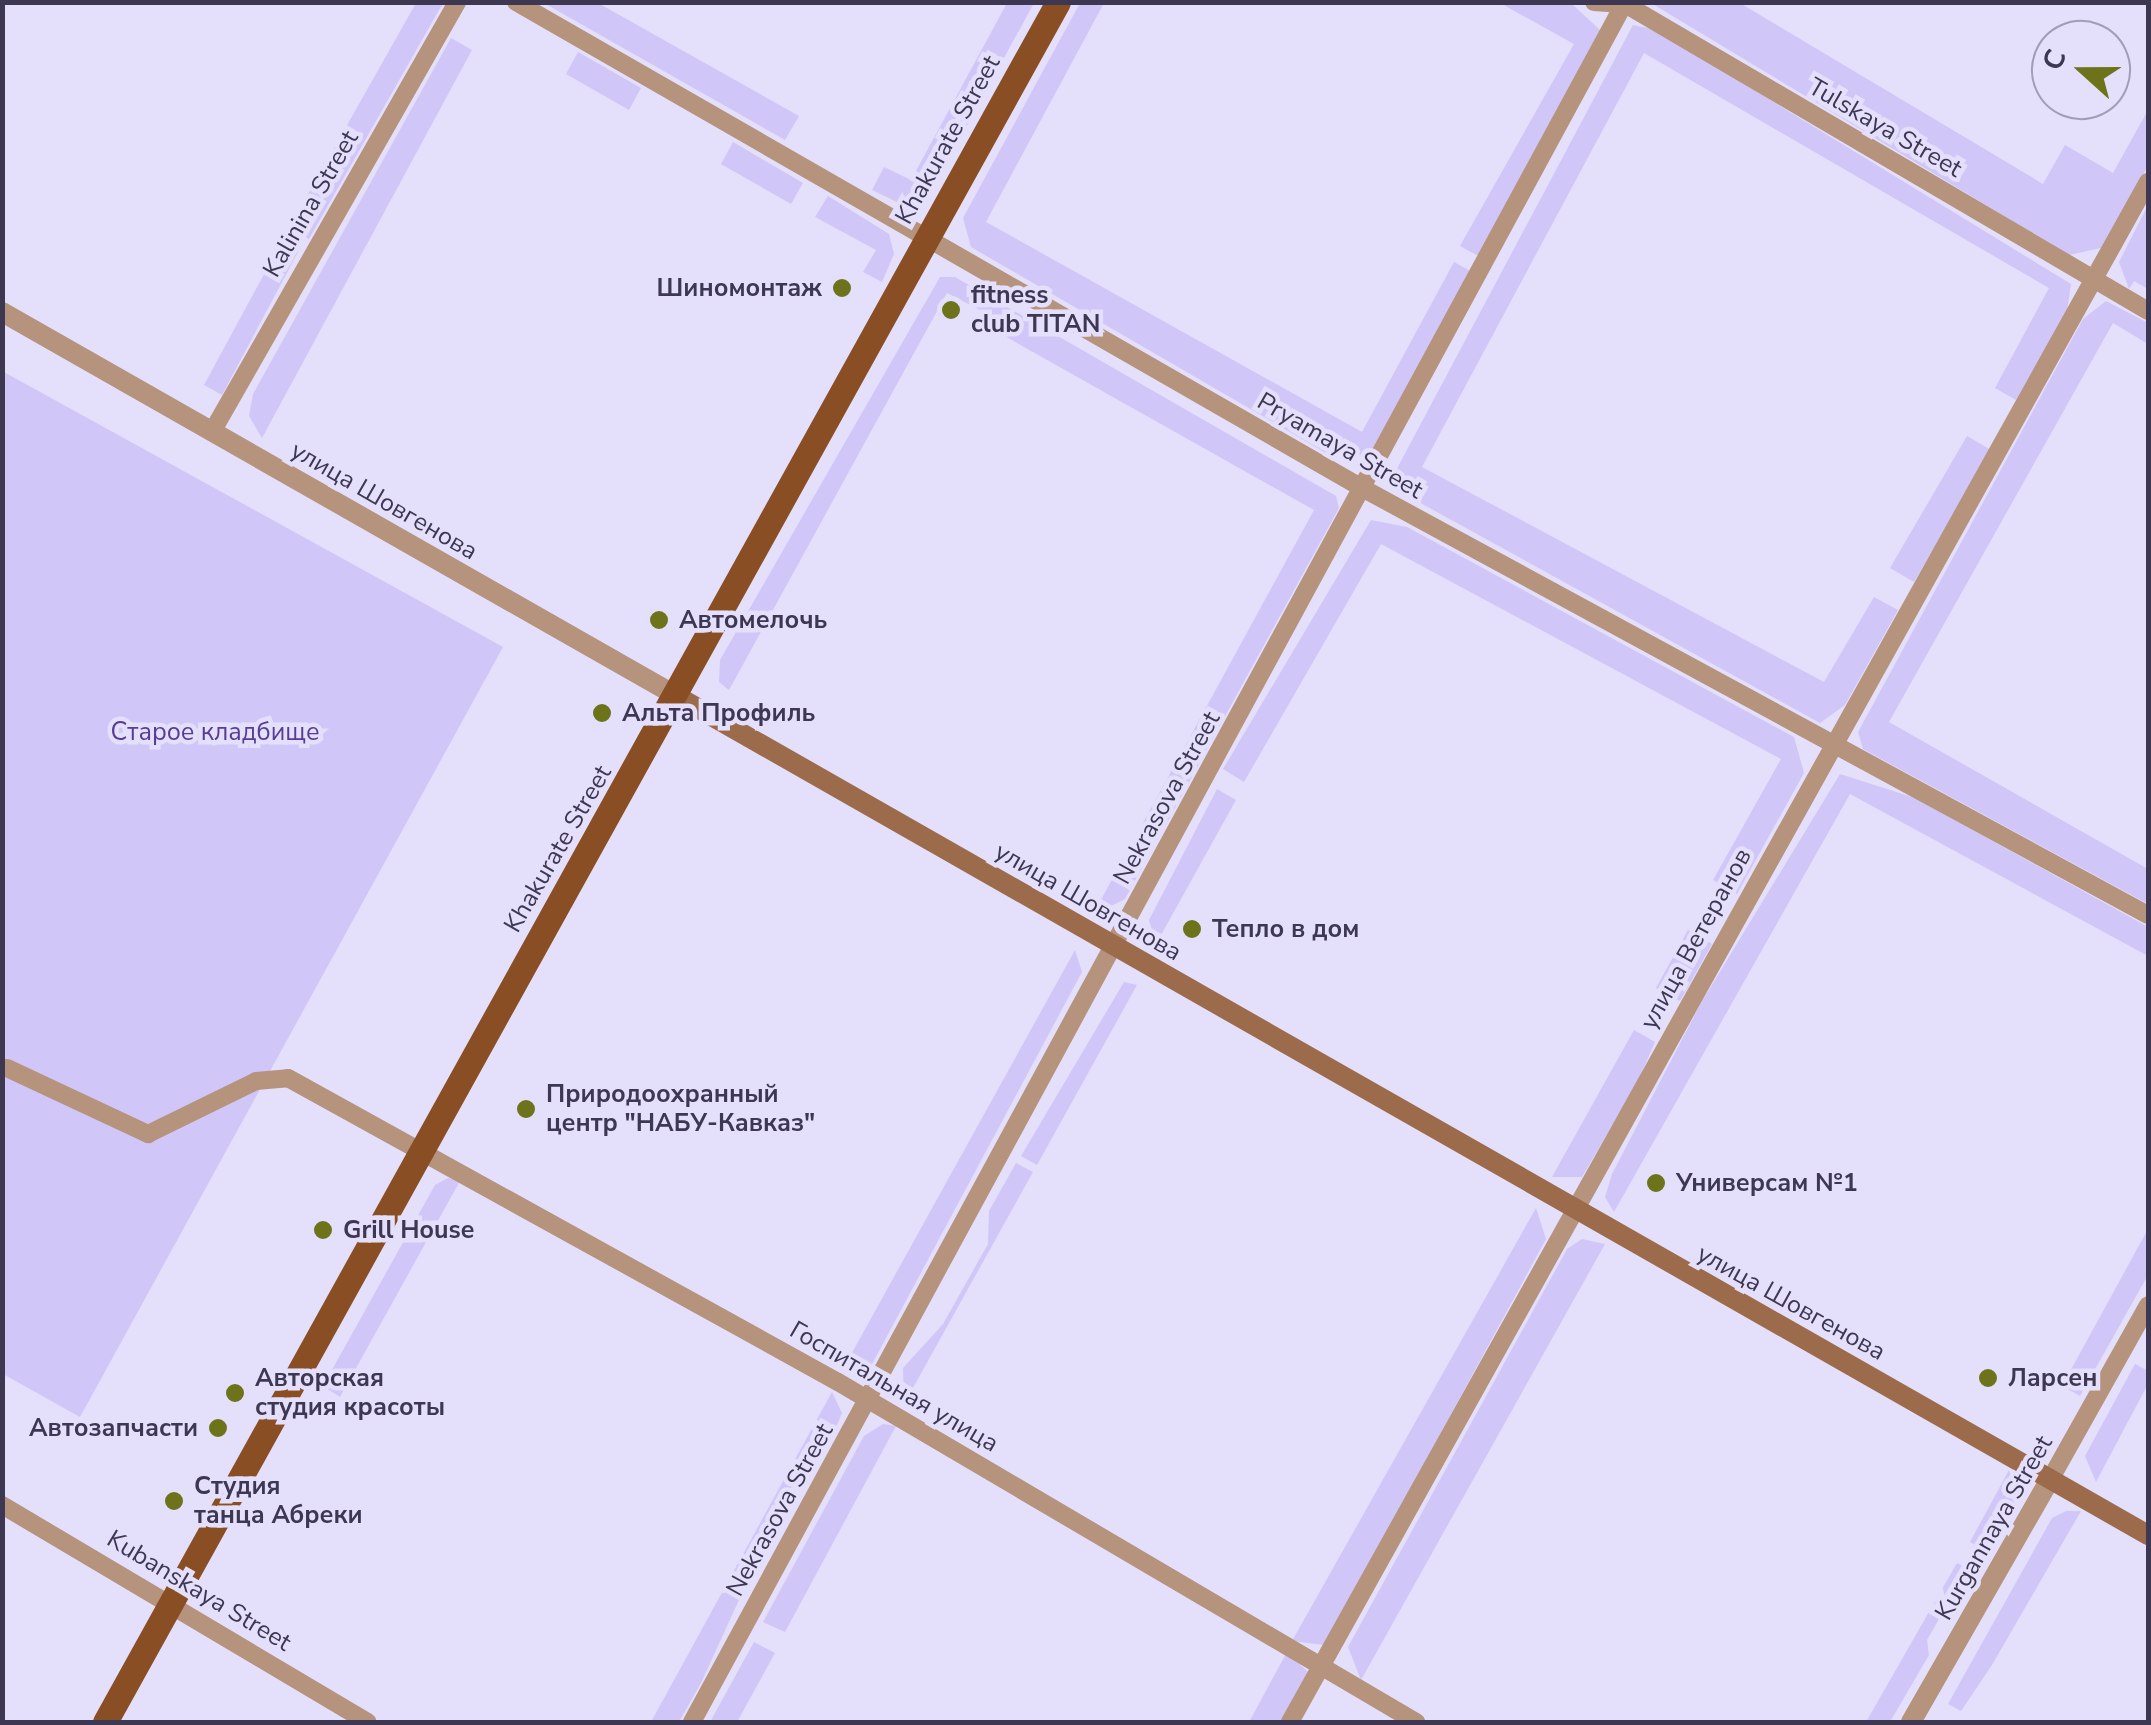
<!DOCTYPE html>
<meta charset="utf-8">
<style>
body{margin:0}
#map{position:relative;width:2151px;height:1725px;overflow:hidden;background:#e4dffa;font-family:"Nunito Sans",sans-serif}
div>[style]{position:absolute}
.green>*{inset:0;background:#d0c7f8}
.minor>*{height:18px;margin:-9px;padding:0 9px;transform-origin:9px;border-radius:9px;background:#b5937d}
.tertiary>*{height:20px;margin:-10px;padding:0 10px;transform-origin:10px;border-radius:10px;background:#b5937d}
.secondary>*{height:20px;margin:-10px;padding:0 10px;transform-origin:10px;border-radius:10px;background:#9c6b4b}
.primary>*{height:25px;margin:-12.5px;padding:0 12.5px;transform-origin:12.5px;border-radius:12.5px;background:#894e24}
.dots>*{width:28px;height:28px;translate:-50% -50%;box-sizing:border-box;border:5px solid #e4dffa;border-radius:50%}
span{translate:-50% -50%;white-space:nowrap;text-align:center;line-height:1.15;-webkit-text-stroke:9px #e4dffa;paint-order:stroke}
.street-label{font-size:25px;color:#3d3752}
.poi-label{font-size:25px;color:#3d3752;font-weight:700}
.right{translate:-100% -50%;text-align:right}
.left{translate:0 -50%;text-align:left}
.park-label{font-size:25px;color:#573b97}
.frame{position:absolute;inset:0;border:5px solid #3d3752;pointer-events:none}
.north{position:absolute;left:2031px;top:20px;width:100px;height:100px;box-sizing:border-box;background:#e4dffa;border:2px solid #a19cb7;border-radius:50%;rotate:291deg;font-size:28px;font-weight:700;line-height:40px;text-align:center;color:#3d3752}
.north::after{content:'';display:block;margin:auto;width:35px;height:45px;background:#6d731b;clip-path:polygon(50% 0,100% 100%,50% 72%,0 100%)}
</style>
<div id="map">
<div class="green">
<i style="clip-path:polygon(416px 3px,443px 3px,309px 239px,289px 228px)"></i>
<i style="clip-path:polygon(544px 3px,598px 3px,799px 116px,785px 140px)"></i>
<i style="clip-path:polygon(1007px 3px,1034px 3px,934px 186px,903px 205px,872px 190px,884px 167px,911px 180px)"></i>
<i style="clip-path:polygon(1080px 3px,1104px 3px,986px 222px,1362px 432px,1454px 262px,1474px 273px,1370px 454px,1333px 457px,971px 247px,963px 218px)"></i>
<i style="clip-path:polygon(1500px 3px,1571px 3px,1600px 30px,1482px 258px,1460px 246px,1574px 44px)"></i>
<i style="clip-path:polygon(1651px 3px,1740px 3px,2043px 184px,2065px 145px,2113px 173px,2148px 110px,2148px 166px,2101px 248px,2069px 255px)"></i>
<i style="clip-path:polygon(1633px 25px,1656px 30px,2071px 284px,2067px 311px,2016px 400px,1995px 388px,2049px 288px,1644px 53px,1422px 467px,1824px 682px,1874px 597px,1898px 610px,1845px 705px,1820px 723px,1406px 495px,1392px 478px)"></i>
<i style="clip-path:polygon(451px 38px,472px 50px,262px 438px,249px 416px,253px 394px)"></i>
<i style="clip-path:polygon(578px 52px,641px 88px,629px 110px,566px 74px)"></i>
<i style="clip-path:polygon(733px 142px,803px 183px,791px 204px,721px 164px)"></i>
<i style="clip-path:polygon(828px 196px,889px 234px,894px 254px,882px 282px,863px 272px,876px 250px,815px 217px)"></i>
<i style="clip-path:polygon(2148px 205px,2148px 289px,2134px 281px,2129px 289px,2119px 262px)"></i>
<i style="clip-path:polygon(281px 243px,298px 252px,222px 395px,204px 385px)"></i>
<i style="clip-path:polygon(940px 277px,955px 277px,1336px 496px,1339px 508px,1125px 899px,1107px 908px,1097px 907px,1314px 510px,985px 325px,990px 315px,947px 293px,729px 690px,719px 682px,720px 660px)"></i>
<i style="clip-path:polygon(2106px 301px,2148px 323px,2148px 344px,2113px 323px,1889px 722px,2148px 869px,2148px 904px,1863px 749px,1858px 732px,2083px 319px)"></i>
<i style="clip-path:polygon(2px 371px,503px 647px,80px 1417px,3px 1374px)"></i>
<i style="clip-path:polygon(1967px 436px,1991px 450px,1914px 582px,1890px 568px)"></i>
<i style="clip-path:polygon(1371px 520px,1407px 527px,1794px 737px,1804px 773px,1737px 894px,1713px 880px,1781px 759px,1381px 544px,1244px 782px,1223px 769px)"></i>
<i style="clip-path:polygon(1840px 774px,1915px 798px,2148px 927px,2148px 956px,1850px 794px,1614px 1212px,1605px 1197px,1612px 1174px,1701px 1003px)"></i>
<i style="clip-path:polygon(1217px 789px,1236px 800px,1156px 944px,1149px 920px)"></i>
<i style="clip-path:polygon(1688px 930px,1712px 944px,1680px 1001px,1656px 988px)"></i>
<i style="clip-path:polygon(1075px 950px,1082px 972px,871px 1366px,843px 1369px)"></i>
<i style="clip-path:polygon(1124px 982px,1137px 985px,1037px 1165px,1021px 1156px)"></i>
<i style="clip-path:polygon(1634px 1030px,1655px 1042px,1638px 1081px,1582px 1177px,1552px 1177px)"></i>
<i style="clip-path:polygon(1016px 1163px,1033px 1172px,904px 1404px,903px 1368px,943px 1324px,988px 1244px,989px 1211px)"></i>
<i style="clip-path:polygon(448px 1178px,460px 1181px,340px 1397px,323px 1386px,435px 1185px)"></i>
<i style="clip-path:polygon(1536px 1208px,1546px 1239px,1341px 1617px,1324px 1645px,1292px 1641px)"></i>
<i style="clip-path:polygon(2148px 1229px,2148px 1275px,2080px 1396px,2062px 1386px)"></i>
<i style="clip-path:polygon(1582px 1239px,1605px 1244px,1361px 1680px,1348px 1647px,1567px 1249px)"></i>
<i style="clip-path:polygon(2135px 1364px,2148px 1371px,2148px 1384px,2096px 1482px,2085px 1456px)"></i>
<i style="clip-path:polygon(832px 1392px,842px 1413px,831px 1440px,789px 1490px,702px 1681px,679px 1722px,651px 1722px)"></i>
<i style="clip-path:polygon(883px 1424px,896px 1426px,785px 1632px,763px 1622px,864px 1436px)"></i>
<i style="clip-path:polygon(2009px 1470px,2018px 1497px,1988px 1552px,1970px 1542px)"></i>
<i style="clip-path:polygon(2066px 1511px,2081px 1511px,1992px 1665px,1961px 1711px,1948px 1704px,2052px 1518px)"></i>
<i style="clip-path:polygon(1957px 1563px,1975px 1573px,1963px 1595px,1951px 1598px,1927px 1640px,1929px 1655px,1890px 1722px,1866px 1722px)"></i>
<i style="clip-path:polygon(754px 1642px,775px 1653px,737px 1722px,710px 1722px)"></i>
<i style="clip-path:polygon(1287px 1652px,1308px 1672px,1282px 1722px,1249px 1722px)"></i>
</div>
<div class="minor">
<i style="left:516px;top:2px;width:978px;rotate:29.87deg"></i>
<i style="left:1364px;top:489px;width:892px;rotate:28.52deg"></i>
<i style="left:1594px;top:2px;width:31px;rotate:4deg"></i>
<i style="left:1625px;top:4px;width:606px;rotate:30.41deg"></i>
<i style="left:212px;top:432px;width:495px;rotate:-60.3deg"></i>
<i style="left:7px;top:1068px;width:156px;rotate:25.1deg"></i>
<i style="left:148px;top:1134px;width:120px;rotate:-26.1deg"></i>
<i style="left:256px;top:1081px;width:32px;rotate:-5deg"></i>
<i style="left:288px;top:1078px;width:628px;rotate:28.93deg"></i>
<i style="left:838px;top:1382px;width:671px;rotate:30.47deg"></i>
<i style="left:2051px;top:1478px;width:198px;rotate:-60.7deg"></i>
<i style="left:2px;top:1505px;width:425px;rotate:30.7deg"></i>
<i style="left:692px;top:1722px;width:1957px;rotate:-61.52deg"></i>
<i style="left:1290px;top:1722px;width:1763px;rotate:-60.88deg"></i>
</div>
<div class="tertiary">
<i style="left:2px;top:312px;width:780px;rotate:29.65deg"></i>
<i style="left:1911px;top:1722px;width:281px;rotate:-60.2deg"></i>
</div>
<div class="secondary">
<i style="left:680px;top:698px;width:1690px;rotate:29.69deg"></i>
</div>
<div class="primary">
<i style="left:105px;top:1722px;width:1966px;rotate:-61.01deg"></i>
</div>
<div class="dots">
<i style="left:842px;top:288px;background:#6d731b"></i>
<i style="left:951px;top:310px;background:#6d731b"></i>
<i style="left:659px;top:620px;background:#6d731b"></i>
<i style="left:602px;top:713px;background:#6d731b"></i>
<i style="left:1192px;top:929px;background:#6d731b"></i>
<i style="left:526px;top:1109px;background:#6d731b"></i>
<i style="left:1656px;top:1183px;background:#6d731b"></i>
<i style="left:323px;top:1230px;background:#6d731b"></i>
<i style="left:1988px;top:1378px;background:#6d731b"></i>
<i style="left:235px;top:1393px;background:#6d731b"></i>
<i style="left:218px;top:1428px;background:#6d731b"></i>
<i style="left:174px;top:1501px;background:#6d731b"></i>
</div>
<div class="street-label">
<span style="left:1885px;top:128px;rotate:30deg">Tulskaya Street</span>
<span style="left:948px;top:140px;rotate:-61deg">Khakurate Street</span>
<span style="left:311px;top:204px;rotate:-60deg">Kalinina Street</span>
<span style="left:1340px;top:446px;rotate:30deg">Pryamaya Street</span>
<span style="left:384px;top:501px;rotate:30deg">улица Шовгенова</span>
<span style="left:1167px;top:798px;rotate:-61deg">Nekrasova Street</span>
<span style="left:558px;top:849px;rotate:-60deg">Khakurate Street</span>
<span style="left:1088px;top:902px;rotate:30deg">улица Шовгенова</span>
<span style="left:1696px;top:939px;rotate:-61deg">улица Ветеранов</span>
<span style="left:1791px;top:1303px;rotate:29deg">улица Шовгенова</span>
<span style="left:894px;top:1387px;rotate:30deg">Госпитальная улица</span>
<span style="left:780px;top:1510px;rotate:-61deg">Nekrasova Street</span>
<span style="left:1994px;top:1528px;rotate:-60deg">Kurgannaya Street</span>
<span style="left:199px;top:1591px;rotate:31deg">Kubanskaya Street</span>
</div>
<div class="poi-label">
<span class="right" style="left:822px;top:288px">Шиномонтаж</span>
<span class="left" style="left:971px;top:310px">fitness<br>club TITAN</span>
<span class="left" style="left:679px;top:620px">Автомелочь</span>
<span class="left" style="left:622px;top:713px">Альта Профиль</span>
<span class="left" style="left:1212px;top:929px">Тепло в дом</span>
<span class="left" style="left:546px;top:1109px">Природоохранный<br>центр "НАБУ-Кавказ"</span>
<span class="left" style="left:1676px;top:1183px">Универсам №1</span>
<span class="left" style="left:343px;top:1230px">Grill House</span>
<span class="left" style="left:2008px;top:1378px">Ларсен</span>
<span class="left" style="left:255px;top:1393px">Авторская<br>студия красоты</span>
<span class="right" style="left:198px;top:1428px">Автозапчасти</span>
<span class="left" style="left:194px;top:1501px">Студия<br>танца Абреки</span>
</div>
<div class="park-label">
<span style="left:215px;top:732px">Старое кладбище</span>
</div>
<div class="frame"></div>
<div class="north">С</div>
</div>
